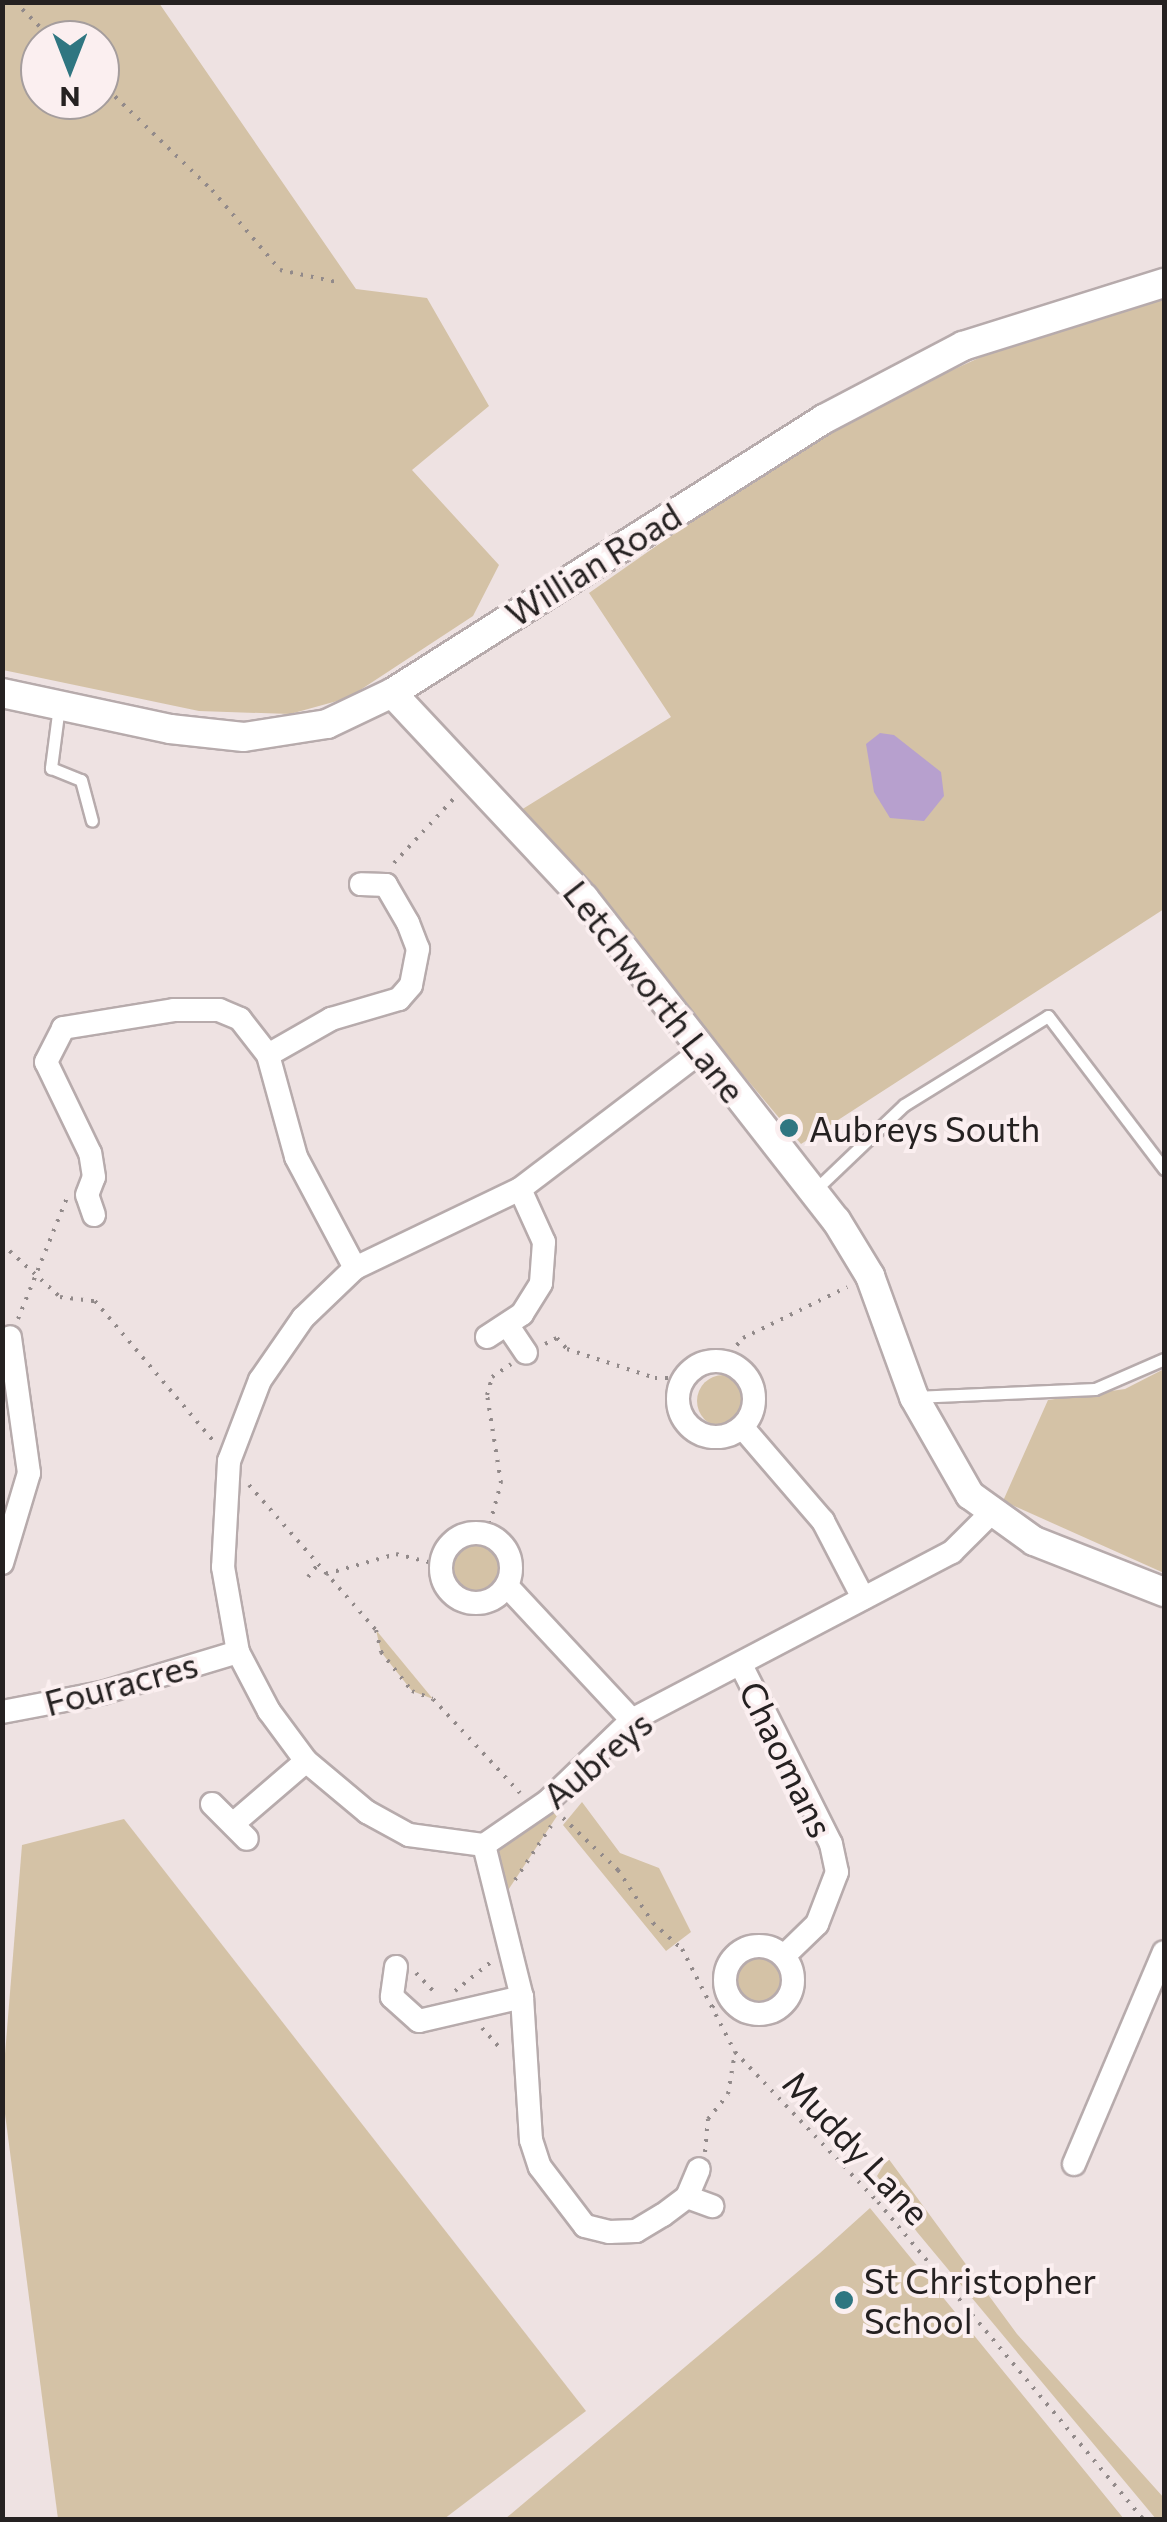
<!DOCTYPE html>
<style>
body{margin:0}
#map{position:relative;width:1167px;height:2522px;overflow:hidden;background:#eee2e2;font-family:Commissioner,sans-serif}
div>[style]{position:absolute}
.green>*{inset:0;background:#d4c2a6}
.round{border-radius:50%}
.water>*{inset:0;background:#b7a0ce}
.path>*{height:4px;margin-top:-2px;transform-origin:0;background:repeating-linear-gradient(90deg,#928a8a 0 2.5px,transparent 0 10.5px)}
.roads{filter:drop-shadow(2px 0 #b7abac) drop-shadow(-2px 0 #b7abac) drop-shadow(0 2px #b7abac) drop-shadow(0 -2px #b7abac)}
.service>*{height:11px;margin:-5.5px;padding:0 5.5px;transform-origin:5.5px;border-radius:5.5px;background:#fff}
.minor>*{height:22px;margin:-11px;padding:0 11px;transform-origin:11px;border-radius:11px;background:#fff}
.minor>.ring{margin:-11px;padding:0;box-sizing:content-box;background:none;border:22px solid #fff;border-radius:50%}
.tertiary>*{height:28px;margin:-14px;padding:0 14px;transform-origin:14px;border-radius:14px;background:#fff}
.dots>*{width:28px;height:28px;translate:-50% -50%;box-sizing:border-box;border:5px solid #fbeff0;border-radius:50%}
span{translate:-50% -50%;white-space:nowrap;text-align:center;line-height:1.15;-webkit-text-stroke:8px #fbeff0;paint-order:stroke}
.street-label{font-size:35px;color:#252121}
.poi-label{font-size:35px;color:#252121}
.left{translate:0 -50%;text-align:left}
.frame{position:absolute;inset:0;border:5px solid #252121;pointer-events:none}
.north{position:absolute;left:20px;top:20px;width:100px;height:100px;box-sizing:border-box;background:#fbeff0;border:2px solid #a59d9d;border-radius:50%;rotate:180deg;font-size:28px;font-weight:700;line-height:40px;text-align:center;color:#252121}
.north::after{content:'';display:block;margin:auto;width:35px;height:45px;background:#2f7681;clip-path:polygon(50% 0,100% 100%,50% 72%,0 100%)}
</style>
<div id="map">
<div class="green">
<i style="clip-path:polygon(evenodd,3px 2px,159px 3px,356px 289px,427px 298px,489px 406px,412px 470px,499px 565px,473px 616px,348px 698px,290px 714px,199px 711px,3px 670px,3px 2px,40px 40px,100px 40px,100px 100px,40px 100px,40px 40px)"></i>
<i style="clip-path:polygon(1164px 296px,1164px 909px,801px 1144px,521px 810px,671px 717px,589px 593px,825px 428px,1003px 347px)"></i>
<i style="clip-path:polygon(1164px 1369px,1164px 1573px,1003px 1501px,1048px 1400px,1125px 1389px)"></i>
<i class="round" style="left:697px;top:1375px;width:52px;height:52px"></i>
<i class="round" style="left:447px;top:1539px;width:58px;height:58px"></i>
<i style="clip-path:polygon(376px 1630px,433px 1699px,412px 1691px,381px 1652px)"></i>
<i style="clip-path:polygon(548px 1801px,559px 1813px,499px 1904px,484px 1845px)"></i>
<i style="clip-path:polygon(582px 1802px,620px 1853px,659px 1868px,691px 1932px,666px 1951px,563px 1825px)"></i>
<i style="clip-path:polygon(124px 1819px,586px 2411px,444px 2519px,58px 2519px,2px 2091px,22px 1845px)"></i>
<i class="round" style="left:725px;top:1946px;width:68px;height:68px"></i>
<i style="clip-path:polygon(888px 2158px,1017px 2334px,1164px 2498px,1164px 2519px,1156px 2519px,917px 2232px,877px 2176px)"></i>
<i style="clip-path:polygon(870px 2208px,1124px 2519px,505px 2519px,820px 2253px)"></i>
</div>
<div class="water">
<i style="clip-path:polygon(880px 733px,894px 735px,941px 772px,944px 796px,924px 821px,890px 818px,874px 792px,866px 744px)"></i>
</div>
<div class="path">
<i style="left:15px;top:2px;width:54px;rotate:45deg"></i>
<i style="left:100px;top:82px;width:156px;rotate:44deg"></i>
<i style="left:212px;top:190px;width:105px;rotate:49.6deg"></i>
<i style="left:280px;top:270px;width:62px;rotate:12deg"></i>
<i style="left:394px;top:863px;width:94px;rotate:-47.2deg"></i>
<i style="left:2px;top:1244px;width:79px;rotate:42.4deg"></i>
<i style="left:60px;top:1297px;width:35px;rotate:7deg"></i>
<i style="left:95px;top:1301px;width:186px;rotate:49.8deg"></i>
<i style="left:18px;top:1319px;width:131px;rotate:-68deg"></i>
<i style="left:545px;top:1344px;width:13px;rotate:-27deg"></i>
<i style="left:557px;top:1338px;width:15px;rotate:48deg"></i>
<i style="left:567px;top:1349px;width:93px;rotate:18.2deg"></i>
<i style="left:655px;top:1378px;width:29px"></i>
<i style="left:723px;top:1361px;width:30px;rotate:-49deg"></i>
<i style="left:743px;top:1338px;width:116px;rotate:-26.1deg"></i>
<i style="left:249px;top:1485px;width:193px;rotate:48.8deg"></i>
<i style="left:376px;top:1630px;width:23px;rotate:77deg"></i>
<i style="left:381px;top:1652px;width:50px;rotate:51.5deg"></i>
<i style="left:412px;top:1691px;width:22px;rotate:21deg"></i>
<i style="left:433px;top:1699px;width:128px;rotate:47.2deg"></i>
<i style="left:487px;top:1534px;width:53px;rotate:-74.6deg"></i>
<i style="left:501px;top:1483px;width:89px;rotate:-99deg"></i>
<i style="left:487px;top:1395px;width:19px;rotate:-74deg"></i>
<i style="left:492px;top:1377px;width:23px;rotate:-34deg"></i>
<i style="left:326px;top:1574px;width:73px;rotate:-15.9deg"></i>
<i style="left:396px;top:1554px;width:45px;rotate:14deg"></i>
<i style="left:308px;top:1577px;width:16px;rotate:-52deg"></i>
<i style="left:563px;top:1818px;width:76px;rotate:43.4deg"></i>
<i style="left:618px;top:1870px;width:64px;rotate:56.6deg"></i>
<i style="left:653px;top:1923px;width:39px;rotate:42deg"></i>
<i style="left:682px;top:1949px;width:116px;rotate:62.8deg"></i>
<i style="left:735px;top:2052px;width:207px;rotate:46.4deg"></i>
<i style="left:878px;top:2202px;width:415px;rotate:50.1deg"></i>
<i style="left:515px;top:1880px;width:65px;rotate:-56.3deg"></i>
<i style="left:416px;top:1973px;width:30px;rotate:46deg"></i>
<i style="left:455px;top:1991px;width:46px;rotate:-38.9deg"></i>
<i style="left:712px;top:2007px;width:20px;rotate:-41deg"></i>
<i style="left:482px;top:2028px;width:31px;rotate:48deg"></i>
<i style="left:705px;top:2152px;width:33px;rotate:-85deg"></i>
<i style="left:708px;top:2119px;width:32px;rotate:-51deg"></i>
<i style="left:728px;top:2094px;width:43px;rotate:-80.5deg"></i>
</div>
<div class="roads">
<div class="service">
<i style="left:59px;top:706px;width:63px;rotate:97.4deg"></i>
<i style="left:51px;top:768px;width:32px;rotate:22deg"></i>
<i style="left:81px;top:780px;width:42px;rotate:75deg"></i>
<i style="left:814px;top:1191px;width:124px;rotate:-43.7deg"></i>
<i style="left:904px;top:1105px;width:169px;rotate:-31.7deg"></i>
<i style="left:1048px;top:1016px;width:192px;rotate:52.8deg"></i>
<i style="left:914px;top:1397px;width:181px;rotate:-2.5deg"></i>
<i style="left:1095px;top:1389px;width:75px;rotate:-23.5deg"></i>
</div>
<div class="minor">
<i style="left:703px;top:1050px;width:230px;rotate:142.8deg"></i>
<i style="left:520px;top:1189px;width:183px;rotate:154.4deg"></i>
<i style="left:355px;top:1268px;width:72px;rotate:136.1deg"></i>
<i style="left:303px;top:1318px;width:75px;rotate:124.7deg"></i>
<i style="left:260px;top:1380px;width:87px;rotate:110.9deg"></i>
<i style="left:229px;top:1461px;width:106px;rotate:93.2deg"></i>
<i style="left:223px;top:1567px;width:86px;rotate:80deg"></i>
<i style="left:238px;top:1652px;width:67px;rotate:62.3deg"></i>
<i style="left:269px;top:1711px;width:62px;rotate:53.5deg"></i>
<i style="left:306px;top:1761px;width:80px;rotate:39.9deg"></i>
<i style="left:367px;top:1812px;width:48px;rotate:28.7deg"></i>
<i style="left:409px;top:1835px;width:76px;rotate:7.6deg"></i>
<i style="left:484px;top:1845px;width:78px;rotate:-34.5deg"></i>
<i style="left:548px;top:1801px;width:117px;rotate:-44deg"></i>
<i style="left:632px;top:1720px;width:361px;rotate:-27.7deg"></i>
<i style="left:952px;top:1552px;width:52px;rotate:-45deg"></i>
<i style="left:268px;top:1055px;width:73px;rotate:-29.7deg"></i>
<i style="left:331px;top:1019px;width:71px;rotate:-16.4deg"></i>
<i style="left:399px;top:999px;width:18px;rotate:-49deg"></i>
<i style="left:411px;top:985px;width:37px;rotate:-79deg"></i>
<i style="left:418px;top:949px;width:28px;rotate:-111deg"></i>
<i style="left:408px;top:923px;width:44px;rotate:-120.1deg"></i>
<i style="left:386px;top:885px;width:25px;rotate:-178deg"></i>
<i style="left:94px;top:1215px;width:21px;rotate:-109deg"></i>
<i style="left:87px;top:1195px;width:19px;rotate:-69deg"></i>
<i style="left:94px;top:1177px;width:24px;rotate:-99deg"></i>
<i style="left:90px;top:1153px;width:101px;rotate:-115.8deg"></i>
<i style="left:46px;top:1062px;width:38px;rotate:-63deg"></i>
<i style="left:63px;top:1028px;width:112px;rotate:-9.2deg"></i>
<i style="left:174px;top:1010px;width:45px"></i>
<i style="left:219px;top:1010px;width:23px;rotate:23deg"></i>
<i style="left:240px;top:1019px;width:46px;rotate:52.1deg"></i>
<i style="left:268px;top:1055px;width:106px;rotate:74.6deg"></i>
<i style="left:296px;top:1157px;width:126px;rotate:62deg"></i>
<i style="left:508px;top:1326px;width:32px;rotate:56deg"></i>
<i style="left:487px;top:1337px;width:42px;rotate:-33.3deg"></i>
<i style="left:522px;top:1314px;width:36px;rotate:-58deg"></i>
<i style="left:541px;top:1283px;width:41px;rotate:-85.8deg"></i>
<i style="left:544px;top:1242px;width:58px;rotate:-114.4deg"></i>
<i class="ring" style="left:678px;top:1361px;width:54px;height:54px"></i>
<i style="left:743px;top:1428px;width:123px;rotate:49.3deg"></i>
<i style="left:823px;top:1521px;width:87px;rotate:62.5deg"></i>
<i class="ring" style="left:441px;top:1533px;width:48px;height:48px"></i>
<i style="left:2px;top:1563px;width:94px;rotate:-73.3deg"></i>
<i style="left:29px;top:1473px;width:137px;rotate:-98deg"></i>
<i style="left:507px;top:1586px;width:183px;rotate:47deg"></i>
<i style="left:741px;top:1665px;width:200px;rotate:63.3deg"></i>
<i style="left:831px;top:1844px;width:29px;rotate:78deg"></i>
<i style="left:837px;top:1872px;width:56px;rotate:111deg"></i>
<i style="left:817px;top:1924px;width:45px;rotate:135.9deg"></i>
<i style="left:2px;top:1712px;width:102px;rotate:-10.8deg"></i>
<i style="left:102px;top:1693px;width:142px;rotate:-16.8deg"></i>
<i style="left:212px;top:1804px;width:49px;rotate:45deg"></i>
<i style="left:234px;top:1823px;width:95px;rotate:-40.7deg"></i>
<i style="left:484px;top:1845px;width:157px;rotate:76deg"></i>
<i style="left:522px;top:1997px;width:143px;rotate:86.4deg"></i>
<i style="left:531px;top:2140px;width:28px;rotate:72deg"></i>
<i style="left:540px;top:2167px;width:74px;rotate:52.7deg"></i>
<i style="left:585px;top:2226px;width:25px;rotate:14deg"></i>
<i style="left:609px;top:2232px;width:27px;rotate:-2deg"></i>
<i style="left:636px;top:2231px;width:31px;rotate:-31deg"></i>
<i style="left:663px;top:2215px;width:30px;rotate:-37deg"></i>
<i style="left:687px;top:2197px;width:30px;rotate:-67deg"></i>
<i class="ring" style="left:725px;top:1946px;width:46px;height:46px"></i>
<i style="left:396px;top:1967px;width:30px;rotate:98deg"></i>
<i style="left:392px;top:1997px;width:36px;rotate:42deg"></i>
<i style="left:419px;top:2021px;width:106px;rotate:-13.1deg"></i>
<i style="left:1074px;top:2164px;width:230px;rotate:-67deg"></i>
<i style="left:687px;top:2197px;width:27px;rotate:20deg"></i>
</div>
<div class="tertiary">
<i style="left:2px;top:693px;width:172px;rotate:12.1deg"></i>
<i style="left:170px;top:729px;width:74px;rotate:6.2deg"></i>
<i style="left:244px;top:737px;width:84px;rotate:-8.9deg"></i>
<i style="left:327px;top:724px;width:72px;rotate:-25.5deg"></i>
<i style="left:392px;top:693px;width:512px;rotate:-32.39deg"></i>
<i style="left:824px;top:419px;width:157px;rotate:-27.7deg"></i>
<i style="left:963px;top:346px;width:211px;rotate:-17.4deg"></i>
<i style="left:392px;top:693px;width:281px;rotate:46.9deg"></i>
<i style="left:584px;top:898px;width:409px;rotate:52deg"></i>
<i style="left:836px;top:1220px;width:66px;rotate:58.7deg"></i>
<i style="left:870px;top:1276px;width:129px;rotate:70deg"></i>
<i style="left:914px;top:1397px;width:113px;rotate:60.3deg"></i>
<i style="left:970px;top:1495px;width:79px;rotate:35.7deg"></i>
<i style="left:1034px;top:1541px;width:140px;rotate:21.4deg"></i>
</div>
</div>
<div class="dots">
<i style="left:789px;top:1128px;background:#2f7681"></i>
<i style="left:844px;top:2300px;background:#2f7681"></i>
</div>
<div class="street-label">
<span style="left:593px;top:564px;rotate:-32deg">Willian Road</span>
<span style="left:655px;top:991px;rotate:52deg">Letchworth Lane</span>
<span style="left:121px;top:1683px;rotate:-15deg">Fouracres</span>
<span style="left:597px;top:1759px;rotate:-40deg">Aubreys</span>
<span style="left:787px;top:1759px;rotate:64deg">Chaomans</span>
<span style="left:857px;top:2147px;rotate:47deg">Muddy Lane</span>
</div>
<div class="poi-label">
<span class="left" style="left:809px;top:1128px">Aubreys South</span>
<span class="left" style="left:864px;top:2300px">St Christopher<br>School</span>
</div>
<div class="frame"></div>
<div class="north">N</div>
</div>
